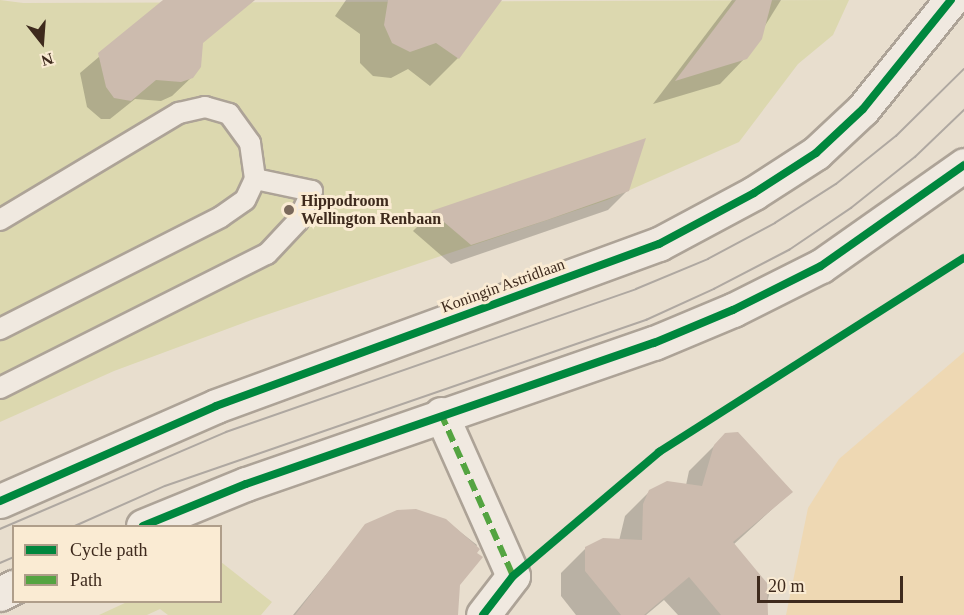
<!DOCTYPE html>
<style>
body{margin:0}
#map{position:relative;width:964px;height:615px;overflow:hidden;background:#e8dece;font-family:"Times New Roman",serif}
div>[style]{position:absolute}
.green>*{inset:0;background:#dcd8af}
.sand>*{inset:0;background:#eed8b3}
.shadow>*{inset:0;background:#0003}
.building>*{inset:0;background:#ccbbae}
.roads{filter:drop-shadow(2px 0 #ada397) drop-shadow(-2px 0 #ada397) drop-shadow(0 2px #ada397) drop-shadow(0 -2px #ada397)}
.lane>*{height:20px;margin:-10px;padding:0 10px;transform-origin:10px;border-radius:10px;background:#f0e9e0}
.street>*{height:33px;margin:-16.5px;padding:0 16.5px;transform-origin:16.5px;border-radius:16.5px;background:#f0e9e0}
.secondary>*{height:33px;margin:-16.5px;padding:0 16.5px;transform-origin:16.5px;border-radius:16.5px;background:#f0e9e0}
.tram>*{height:1.5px;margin:-0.75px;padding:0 0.75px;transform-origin:0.75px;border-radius:0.75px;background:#afa8a1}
.quiet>*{height:6px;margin-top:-3px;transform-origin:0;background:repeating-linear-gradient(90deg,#54a441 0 12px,transparent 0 18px)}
.cycleway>*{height:8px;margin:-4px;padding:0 4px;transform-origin:4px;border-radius:4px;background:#00873e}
.dots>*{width:16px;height:16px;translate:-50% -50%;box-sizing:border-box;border:3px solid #faebd3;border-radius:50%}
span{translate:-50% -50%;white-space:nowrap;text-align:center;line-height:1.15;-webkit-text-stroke:6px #faebd3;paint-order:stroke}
.poi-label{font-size:16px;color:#3e2a1d;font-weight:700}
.left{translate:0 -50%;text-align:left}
.street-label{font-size:16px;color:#3e2a1d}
.legend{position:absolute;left:12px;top:525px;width:210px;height:78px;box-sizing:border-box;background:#faebd3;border:2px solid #af9e8a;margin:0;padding:8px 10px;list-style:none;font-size:18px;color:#3e2a1d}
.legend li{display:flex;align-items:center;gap:12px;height:30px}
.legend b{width:30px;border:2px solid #af9e8a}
.north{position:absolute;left:12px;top:12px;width:60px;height:60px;-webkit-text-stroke:4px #faebd3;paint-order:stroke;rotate:163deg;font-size:16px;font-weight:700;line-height:24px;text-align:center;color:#3e2a1d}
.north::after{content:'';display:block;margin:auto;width:21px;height:27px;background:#3e2a1d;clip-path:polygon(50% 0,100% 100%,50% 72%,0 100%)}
.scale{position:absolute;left:757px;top:576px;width:146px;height:27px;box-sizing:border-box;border:3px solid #3e2a1d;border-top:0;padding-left:8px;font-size:18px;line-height:21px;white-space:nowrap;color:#3e2a1d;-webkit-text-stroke:4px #faebd3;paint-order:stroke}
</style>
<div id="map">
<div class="green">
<i style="clip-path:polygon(0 0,23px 3px,849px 0,833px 35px,798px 64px,739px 142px,607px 200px,254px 319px,114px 371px,0 422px)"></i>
<i style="clip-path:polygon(221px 562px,272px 602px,261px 615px,168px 615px,160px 609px,147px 615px,99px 615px,127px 602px,220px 602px)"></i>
</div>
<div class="sand">
<i style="clip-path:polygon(964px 352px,964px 615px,786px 615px,808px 508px,839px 459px)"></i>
</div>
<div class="shadow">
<i style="clip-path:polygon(166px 0,230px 0,201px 44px,192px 77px,172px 96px,161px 101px,135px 99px,110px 119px,101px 119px,87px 107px,80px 73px)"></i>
<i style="clip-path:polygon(346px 0,500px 0,458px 58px,430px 86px,408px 69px,391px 78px,373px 76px,360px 63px,360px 34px,335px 16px)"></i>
<i style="clip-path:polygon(732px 0,781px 0,745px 58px,720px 84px,653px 104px)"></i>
<i style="clip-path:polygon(644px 141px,628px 190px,608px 210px,451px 264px,413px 231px,432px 212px)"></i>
<i style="clip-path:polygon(725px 435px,791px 492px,733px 545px,765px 584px,769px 595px,765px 610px,760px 615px,678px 615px,664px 600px,646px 615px,576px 615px,561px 596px,561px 573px,586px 548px,619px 541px,625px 516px,650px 491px,686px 485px,689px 471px)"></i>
<i style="clip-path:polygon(445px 520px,477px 545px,459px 584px,451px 615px,293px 615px,366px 526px)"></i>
</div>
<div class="building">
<i style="clip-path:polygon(163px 0,255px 0,203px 43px,201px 67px,193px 78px,181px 82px,156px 80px,131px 101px,114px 98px,106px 87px,98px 53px)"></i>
<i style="clip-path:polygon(388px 0,502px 0,459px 59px,436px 43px,410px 52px,392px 43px,384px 25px)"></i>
<i style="clip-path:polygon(736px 0,772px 0,762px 39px,747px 59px,675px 81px)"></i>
<i style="clip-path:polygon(646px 138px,629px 191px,547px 220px,471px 245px,431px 211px)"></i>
<i style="clip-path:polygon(738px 432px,793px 492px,733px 542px,767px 583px,768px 615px,721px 615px,689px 577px,644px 615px,621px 615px,585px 571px,585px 547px,603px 538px,642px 540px,643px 504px,649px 490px,667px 481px,702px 486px,714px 445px,725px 433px)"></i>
<i style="clip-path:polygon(416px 509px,446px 519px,480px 549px,477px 553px,483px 557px,460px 585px,458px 615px,295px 615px,365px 524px,397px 510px)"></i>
</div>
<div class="roads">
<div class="lane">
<i style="left:0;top:220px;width:209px;rotate:-30.9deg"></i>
<i style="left:179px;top:113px;width:27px;rotate:-13deg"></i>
<i style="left:205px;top:107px;width:25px;rotate:16deg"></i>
<i style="left:229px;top:114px;width:36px;rotate:54deg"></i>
<i style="left:250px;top:143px;width:36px;rotate:82deg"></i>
<i style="left:255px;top:179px;width:23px;rotate:115deg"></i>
<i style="left:245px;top:200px;width:29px;rotate:145deg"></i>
<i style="left:221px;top:217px;width:248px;rotate:153.1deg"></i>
<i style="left:0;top:388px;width:299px;rotate:-26.7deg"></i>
<i style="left:267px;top:254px;width:45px;rotate:-46.8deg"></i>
<i style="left:298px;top:221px;width:33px;rotate:-65deg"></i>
<i style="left:312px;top:191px;width:58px;rotate:-168.1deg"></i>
</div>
<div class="street">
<i style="left:441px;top:414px;width:177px;rotate:66deg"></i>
<i style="left:513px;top:576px;width:49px;rotate:127.6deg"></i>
</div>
<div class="secondary">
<i style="left:0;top:501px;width:236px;rotate:-23.7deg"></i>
<i style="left:216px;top:406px;width:472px;rotate:-20.1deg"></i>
<i style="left:659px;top:244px;width:108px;rotate:-28.2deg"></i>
<i style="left:754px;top:193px;width:74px;rotate:-32.8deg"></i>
<i style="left:816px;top:153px;width:64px;rotate:-43.1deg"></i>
<i style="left:863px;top:109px;width:140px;rotate:-51.1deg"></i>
<i style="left:143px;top:526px;width:111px;rotate:-22.2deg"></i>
<i style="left:246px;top:484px;width:432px;rotate:-19.1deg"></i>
<i style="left:654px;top:343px;width:86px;rotate:-22.7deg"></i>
<i style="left:733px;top:310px;width:98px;rotate:-26.6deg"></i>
<i style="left:821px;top:266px;width:175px;rotate:-35.2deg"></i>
<i style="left:0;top:594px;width:16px;rotate:-27deg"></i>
</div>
</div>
<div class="tram">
<i style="left:75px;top:526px;width:98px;rotate:-24deg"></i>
<i style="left:165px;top:486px;width:509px;rotate:-19.04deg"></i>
<i style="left:646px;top:320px;width:75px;rotate:-24.5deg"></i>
<i style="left:714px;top:289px;width:85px;rotate:-27.5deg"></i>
<i style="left:789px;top:250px;width:75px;rotate:-34.1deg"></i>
<i style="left:851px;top:208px;width:82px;rotate:-38.6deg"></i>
<i style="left:915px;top:157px;width:68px;rotate:-43.8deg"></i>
<i style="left:0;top:529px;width:246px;rotate:-23.2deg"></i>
<i style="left:226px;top:432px;width:434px;rotate:-19.2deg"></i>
<i style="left:636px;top:289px;width:78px;rotate:-22.6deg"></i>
<i style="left:708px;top:259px;width:76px;rotate:-28.2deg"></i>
<i style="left:775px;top:223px;width:72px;rotate:-32.6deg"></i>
<i style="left:836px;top:184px;width:77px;rotate:-38.7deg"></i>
<i style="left:896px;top:136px;width:95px;rotate:-44.6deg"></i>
<i style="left:0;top:563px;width:15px;rotate:-23deg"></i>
</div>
<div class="quiet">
<i style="left:441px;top:414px;width:177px;rotate:66deg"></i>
</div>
<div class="cycleway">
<i style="left:0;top:501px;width:236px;rotate:-23.7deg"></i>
<i style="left:216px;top:406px;width:472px;rotate:-20.1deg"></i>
<i style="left:659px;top:244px;width:108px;rotate:-28.2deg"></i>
<i style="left:754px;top:193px;width:74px;rotate:-32.8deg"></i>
<i style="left:816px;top:153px;width:64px;rotate:-43.1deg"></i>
<i style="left:863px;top:109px;width:140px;rotate:-51.1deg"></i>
<i style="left:143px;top:526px;width:111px;rotate:-22.2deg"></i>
<i style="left:246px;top:484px;width:432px;rotate:-19.1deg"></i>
<i style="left:654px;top:343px;width:86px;rotate:-22.7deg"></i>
<i style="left:733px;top:310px;width:98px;rotate:-26.6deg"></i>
<i style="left:821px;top:266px;width:175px;rotate:-35.2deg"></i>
<i style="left:483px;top:615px;width:49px;rotate:-52.4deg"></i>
<i style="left:513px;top:576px;width:192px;rotate:-40.3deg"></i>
<i style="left:659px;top:452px;width:361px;rotate:-32.5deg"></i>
</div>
<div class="dots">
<i style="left:289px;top:210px;background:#7a695b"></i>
</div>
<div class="poi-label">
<span class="left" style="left:301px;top:210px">Hippodroom<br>Wellington Renbaan</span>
</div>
<div class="street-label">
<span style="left:503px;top:286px;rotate:-20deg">Koningin Astridlaan</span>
</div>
<ul class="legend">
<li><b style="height:8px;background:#00873e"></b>Cycle path</li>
<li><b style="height:8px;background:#54a441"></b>Path</li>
</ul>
<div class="north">N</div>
<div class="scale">20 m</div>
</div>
